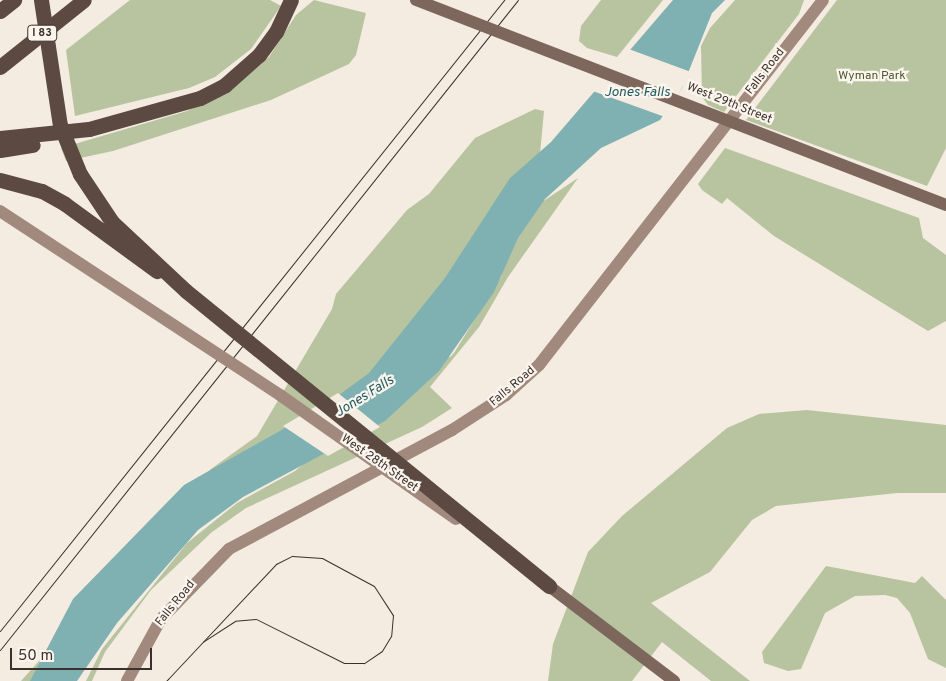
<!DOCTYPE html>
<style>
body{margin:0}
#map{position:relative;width:946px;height:681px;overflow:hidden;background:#f4ebe1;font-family:Overpass,sans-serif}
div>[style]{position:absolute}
.green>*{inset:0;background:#b8c4a0}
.water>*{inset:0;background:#7fb0b2}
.pier>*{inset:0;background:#f4ebe1}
.secondary>*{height:12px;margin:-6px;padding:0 6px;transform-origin:6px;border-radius:6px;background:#a18a7d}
.primary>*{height:12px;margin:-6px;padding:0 6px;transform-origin:6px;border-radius:6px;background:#7d675c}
.motorway>*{height:15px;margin:-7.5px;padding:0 7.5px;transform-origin:7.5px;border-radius:7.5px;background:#5c4a42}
.tram>*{height:1px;margin:-0.5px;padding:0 0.5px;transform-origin:0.5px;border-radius:0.5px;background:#3b302b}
.secondary-bridge>*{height:12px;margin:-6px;padding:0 6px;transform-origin:6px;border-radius:6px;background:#a18a7d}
.primary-bridge>*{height:12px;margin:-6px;padding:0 6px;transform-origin:6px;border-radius:6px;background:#7d675c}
.motorway-bridge>*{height:15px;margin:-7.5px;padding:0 7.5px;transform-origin:7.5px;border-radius:7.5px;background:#5c4a42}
span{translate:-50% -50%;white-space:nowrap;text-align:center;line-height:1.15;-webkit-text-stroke:4.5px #fbf5ee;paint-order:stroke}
.shield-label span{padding:1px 4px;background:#fbf5ee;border:1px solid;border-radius:4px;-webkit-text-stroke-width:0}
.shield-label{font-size:11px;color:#3b302b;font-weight:700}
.street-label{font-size:12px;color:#3b302b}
.park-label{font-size:12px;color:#4a5a2e}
.water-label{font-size:14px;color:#1f5a5e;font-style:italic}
.scale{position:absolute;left:10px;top:648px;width:142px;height:22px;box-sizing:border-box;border:2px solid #3b302b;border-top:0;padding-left:6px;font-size:15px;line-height:18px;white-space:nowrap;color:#3b302b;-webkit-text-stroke:4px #fbf5ee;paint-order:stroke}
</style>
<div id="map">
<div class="green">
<i style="clip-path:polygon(130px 0,270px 0,281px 6px,251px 49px,215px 77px,189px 88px,75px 116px,66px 50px)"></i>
<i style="clip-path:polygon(314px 0,366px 13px,356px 55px,349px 64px,271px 100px,113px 151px,66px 161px,61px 148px,187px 111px,229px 91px,269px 57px,296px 15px)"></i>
<i style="clip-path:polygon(601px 0,663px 0,617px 57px,587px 48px,579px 41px,581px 26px)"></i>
<i style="clip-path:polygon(735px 0,804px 0,799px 14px,724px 112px,708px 105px,702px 97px,701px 46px,710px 28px)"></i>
<i style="clip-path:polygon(837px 0,946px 0,946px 148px,927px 186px,746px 120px)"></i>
<i style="clip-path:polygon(535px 109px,544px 111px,540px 154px,476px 284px,337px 400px,32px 681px,21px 681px,211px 469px,257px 436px,332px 309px,336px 294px,407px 210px,429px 194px,475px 138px)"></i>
<i style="clip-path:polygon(725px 148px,919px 218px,923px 238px,946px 255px,946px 321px,928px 331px,774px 236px,727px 198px,722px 204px,702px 190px,698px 184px)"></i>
<i style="clip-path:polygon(578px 178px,508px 277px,479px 327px,430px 387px,452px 408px,422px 427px,246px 508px,212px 532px,151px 590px,105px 652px,92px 681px,86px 681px,102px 649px,187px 543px,237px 503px,295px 471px,439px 351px,450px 357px,454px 353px,501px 277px,507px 255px,533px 208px)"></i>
<i style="clip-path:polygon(807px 410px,946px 425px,946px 493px,897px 493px,776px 506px,752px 520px,710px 572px,651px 603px,750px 681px,711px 681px,662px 642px,632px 681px,548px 681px,553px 644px,588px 552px,622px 516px,727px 428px,759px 414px)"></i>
<i style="clip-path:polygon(826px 566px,915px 583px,922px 576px,946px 600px,946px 668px,928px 659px,910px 613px,897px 598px,885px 595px,855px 596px,825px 613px,801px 669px,788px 671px,764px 663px,762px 652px)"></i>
</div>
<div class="water">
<i style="clip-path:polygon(673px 0,725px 0,712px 13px,682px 88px,660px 120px,601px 148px,545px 199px,518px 238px,494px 292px,439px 371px,385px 421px,243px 497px,198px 530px,117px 623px,77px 681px,30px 681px,73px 599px,184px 485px,324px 406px,369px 373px,445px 278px,510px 178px,551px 142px)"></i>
</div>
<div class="pier">
<i style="clip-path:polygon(626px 48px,691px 72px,665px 117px,590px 90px)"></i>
<i style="clip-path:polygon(338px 393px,380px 427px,328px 456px,283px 426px)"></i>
</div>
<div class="secondary">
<i style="left:127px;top:681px;width:71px;rotate:-61.3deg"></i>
<i style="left:161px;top:619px;width:98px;rotate:-45.8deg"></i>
<i style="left:229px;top:549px;width:253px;rotate:-28.1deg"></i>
<i style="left:452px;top:430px;width:64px;rotate:-32.9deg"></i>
<i style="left:506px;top:395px;width:45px;rotate:-42.3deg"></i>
<i style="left:539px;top:365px;width:462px;rotate:-52.1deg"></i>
</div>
<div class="primary">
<i style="left:549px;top:586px;width:157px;rotate:37.2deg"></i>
</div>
<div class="motorway">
<i style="left:0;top:11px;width:18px;rotate:-38deg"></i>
<i style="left:0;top:67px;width:107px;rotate:-38.6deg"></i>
<i style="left:0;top:138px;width:89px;rotate:-5.8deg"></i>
<i style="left:89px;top:129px;width:115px;rotate:-15.6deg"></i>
<i style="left:200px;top:98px;width:28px;rotate:-27deg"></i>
<i style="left:225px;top:85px;width:45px;rotate:-41.4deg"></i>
<i style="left:259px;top:55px;width:29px;rotate:-54deg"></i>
<i style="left:276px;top:32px;width:35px;rotate:-65deg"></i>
<i style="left:0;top:150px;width:33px;rotate:-9deg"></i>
<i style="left:0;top:180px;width:43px;rotate:14.7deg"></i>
<i style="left:42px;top:191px;width:26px;rotate:29deg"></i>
<i style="left:65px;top:204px;width:114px;rotate:36.1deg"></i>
</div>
<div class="tram">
<i style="left:0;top:631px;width:808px;rotate:-51.38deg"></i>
<i style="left:0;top:650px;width:831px;rotate:-51.45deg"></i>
<i style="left:166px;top:681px;width:3px;rotate:-45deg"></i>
<i style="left:168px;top:679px;width:158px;rotate:-46.8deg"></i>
<i style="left:276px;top:564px;width:18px;rotate:-27deg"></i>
<i style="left:292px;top:556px;width:30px;rotate:4deg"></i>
<i style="left:322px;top:558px;width:59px;rotate:28.3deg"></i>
<i style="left:374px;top:586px;width:35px;rotate:57deg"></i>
<i style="left:393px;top:615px;width:21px;rotate:95deg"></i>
<i style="left:391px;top:636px;width:17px;rotate:121deg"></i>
<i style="left:382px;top:651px;width:22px;rotate:146deg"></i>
<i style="left:364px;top:663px;width:20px;rotate:180deg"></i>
<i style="left:344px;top:663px;width:98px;rotate:-153.4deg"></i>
<i style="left:256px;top:619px;width:21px;rotate:175deg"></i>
<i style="left:235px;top:621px;width:38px;rotate:147deg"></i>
</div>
<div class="secondary-bridge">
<i style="left:0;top:211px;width:335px;rotate:33.3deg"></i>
<i style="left:280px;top:395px;width:215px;rotate:35.2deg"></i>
</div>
<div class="primary-bridge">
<i style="left:416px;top:0;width:568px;rotate:21.15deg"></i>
</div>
<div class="motorway-bridge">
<i style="left:41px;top:0;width:126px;rotate:81.4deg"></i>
<i style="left:60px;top:125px;width:53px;rotate:67.8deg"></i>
<i style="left:80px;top:174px;width:58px;rotate:56.3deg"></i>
<i style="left:112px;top:222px;width:101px;rotate:43deg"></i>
<i style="left:186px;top:291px;width:468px;rotate:39.1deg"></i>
</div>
<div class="shield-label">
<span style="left:42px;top:33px">I 83</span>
</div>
<div class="street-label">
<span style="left:766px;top:72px;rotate:-52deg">Falls Road</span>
<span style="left:729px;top:104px;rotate:22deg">West 29th Street</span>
<span style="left:513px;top:387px;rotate:-40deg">Falls Road</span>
<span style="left:379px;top:464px;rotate:35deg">West 28th Street</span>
<span style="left:176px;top:604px;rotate:-51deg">Falls Road</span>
</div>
<div class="park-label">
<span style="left:872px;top:77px">Wyman Park</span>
</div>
<div class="water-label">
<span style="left:637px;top:93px">Jones Falls</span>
<span style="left:365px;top:397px;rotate:-32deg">Jones Falls</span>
</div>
<div class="scale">50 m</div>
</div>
